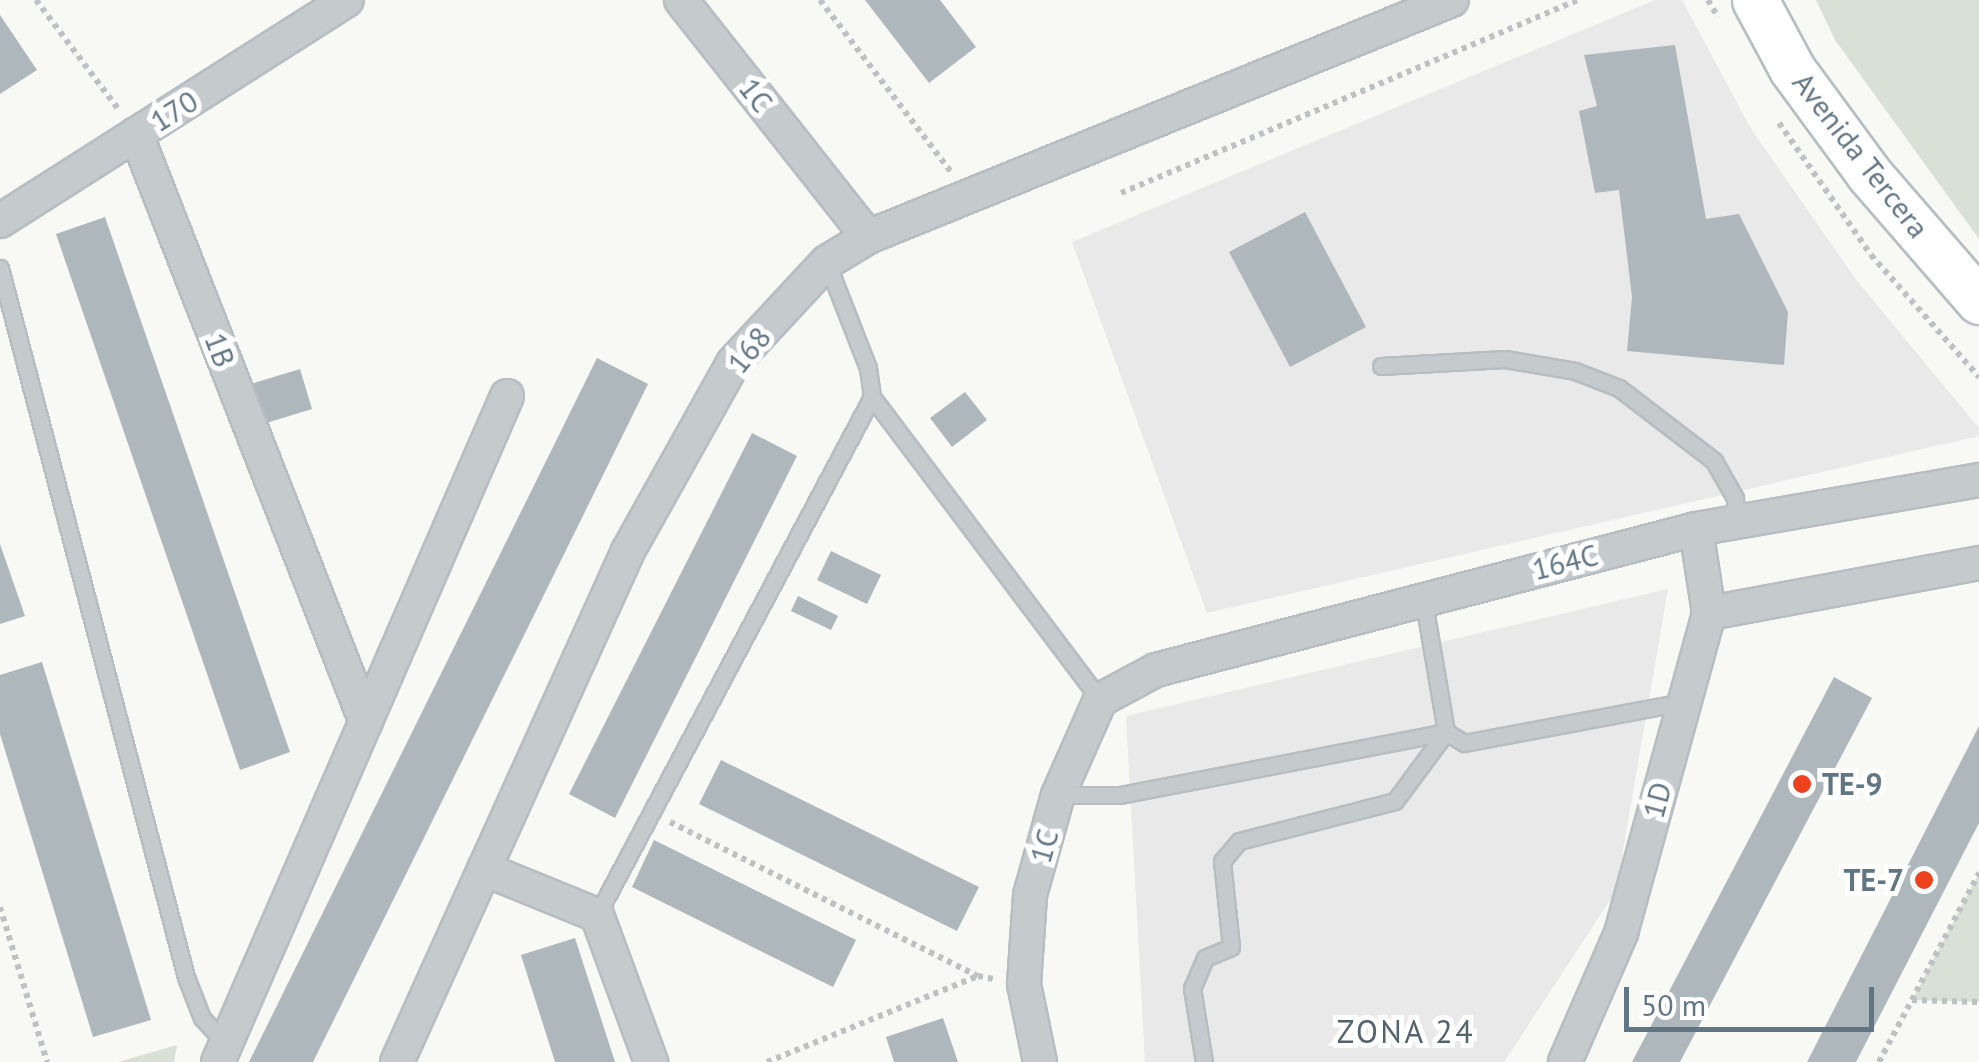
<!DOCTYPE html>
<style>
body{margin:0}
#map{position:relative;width:1979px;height:1062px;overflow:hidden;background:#f8f8f4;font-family:"PT Sans",sans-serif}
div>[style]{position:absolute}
.built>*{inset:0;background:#e8e9e8}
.green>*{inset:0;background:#d9e0d5}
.building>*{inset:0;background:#aeb7bc}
.path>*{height:6px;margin-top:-3px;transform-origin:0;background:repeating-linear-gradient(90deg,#bec1c3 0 5px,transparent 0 10px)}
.roads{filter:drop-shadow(2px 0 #b7bdc1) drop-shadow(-2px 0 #b7bdc1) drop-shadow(0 2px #b7bdc1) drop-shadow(0 -2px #b7bdc1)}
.service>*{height:15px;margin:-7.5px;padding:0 7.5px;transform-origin:7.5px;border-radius:7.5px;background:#c5cacd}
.minor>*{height:32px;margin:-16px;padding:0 16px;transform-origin:16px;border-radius:16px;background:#c5cacd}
.secondary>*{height:45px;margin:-22.5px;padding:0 22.5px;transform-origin:22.5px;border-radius:22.5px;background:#fff}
.dots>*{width:28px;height:28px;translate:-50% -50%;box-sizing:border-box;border:5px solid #fff;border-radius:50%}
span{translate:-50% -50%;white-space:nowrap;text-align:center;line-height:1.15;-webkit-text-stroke:10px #fff;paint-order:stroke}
.street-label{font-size:30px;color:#617582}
.poi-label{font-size:30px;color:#617582;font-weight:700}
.left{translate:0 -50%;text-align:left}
.right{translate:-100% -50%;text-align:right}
.neighbourhood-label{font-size:32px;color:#53636c;letter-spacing:2.5px}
.scale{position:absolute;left:1624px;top:987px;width:250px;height:45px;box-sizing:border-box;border:5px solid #617582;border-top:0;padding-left:12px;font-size:30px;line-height:35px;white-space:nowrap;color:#617582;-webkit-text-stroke:8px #fff;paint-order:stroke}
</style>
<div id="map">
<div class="built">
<i style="clip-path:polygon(1655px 0,1682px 0,1751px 129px,1857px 281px,1979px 428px,1979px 436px,1207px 613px,1072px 242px)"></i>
<i style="clip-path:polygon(1668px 589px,1616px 891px,1504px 1062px,1145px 1062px,1126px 716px)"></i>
</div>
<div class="green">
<i style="clip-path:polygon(1816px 0,1979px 0,1979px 239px,1835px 40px)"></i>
<i style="clip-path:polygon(1979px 873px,1979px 1002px,1912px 1000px)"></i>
<i style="clip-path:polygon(177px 1045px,174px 1062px,118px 1062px)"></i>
</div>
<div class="building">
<i style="clip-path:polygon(865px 0,940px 0,976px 47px,929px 83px)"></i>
<i style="clip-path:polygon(0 15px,37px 70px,0 94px)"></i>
<i style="clip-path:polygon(1675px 45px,1706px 219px,1739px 214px,1788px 312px,1784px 365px,1627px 351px,1632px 297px,1619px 190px,1595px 193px,1579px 111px,1597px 106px,1584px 55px)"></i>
<i style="clip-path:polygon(1305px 212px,1366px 327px,1290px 367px,1229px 252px)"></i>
<i style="clip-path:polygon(105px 217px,290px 752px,240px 770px,56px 234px)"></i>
<i style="clip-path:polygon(597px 358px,648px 384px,418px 850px,313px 1062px,249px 1062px)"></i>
<i style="clip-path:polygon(300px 369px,312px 409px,263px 424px,251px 384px)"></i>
<i style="clip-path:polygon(965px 392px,987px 420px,952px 447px,930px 418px)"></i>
<i style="clip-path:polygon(752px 433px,797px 456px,615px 818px,569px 794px)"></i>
<i style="clip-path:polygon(0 544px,25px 616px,0 624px)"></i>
<i style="clip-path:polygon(831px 551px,881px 575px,867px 604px,817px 580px)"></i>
<i style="clip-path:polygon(798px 596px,838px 616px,831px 630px,791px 611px)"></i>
<i style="clip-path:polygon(42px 662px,151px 1020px,93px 1037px,0 734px,0 675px)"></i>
<i style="clip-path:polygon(1834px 677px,1872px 698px,1680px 1062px,1632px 1062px)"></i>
<i style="clip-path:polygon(1979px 726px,1979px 823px,1856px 1062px,1807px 1062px)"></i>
<i style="clip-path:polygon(721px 760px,979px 887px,957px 931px,699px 804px)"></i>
<i style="clip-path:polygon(654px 840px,856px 940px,833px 987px,632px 887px)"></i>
<i style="clip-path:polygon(575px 938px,615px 1062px,555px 1062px,521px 955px)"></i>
<i style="clip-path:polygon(943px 1018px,958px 1062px,894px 1062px,886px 1037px)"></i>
</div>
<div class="path">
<i style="left:36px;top:0;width:136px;rotate:53deg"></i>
<i style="left:820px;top:0;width:216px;rotate:52.7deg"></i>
<i style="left:1708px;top:0;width:20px;rotate:60deg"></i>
<i style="left:1779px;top:123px;width:161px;rotate:55.1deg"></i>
<i style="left:1871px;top:255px;width:163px;rotate:48.5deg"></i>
<i style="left:1121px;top:193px;width:496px;rotate:-22.9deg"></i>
<i style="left:670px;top:822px;width:344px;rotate:26.6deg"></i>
<i style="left:0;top:907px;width:162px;rotate:73.1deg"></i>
<i style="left:1912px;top:1000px;width:67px;rotate:1.7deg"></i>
<i style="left:767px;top:1062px;width:228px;rotate:-22.2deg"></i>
<i style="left:978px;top:976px;width:16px;rotate:11deg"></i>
<i style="left:1879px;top:1062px;width:214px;rotate:-62.1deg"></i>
</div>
<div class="roads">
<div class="service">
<i style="left:827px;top:263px;width:113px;rotate:68.7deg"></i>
<i style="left:868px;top:368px;width:29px;rotate:82deg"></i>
<i style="left:872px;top:397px;width:379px;rotate:53deg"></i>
<i style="left:0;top:268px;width:733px;rotate:75.3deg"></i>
<i style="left:186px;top:977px;width:44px;rotate:68.7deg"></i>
<i style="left:202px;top:1018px;width:35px;rotate:47deg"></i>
<i style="left:1381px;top:366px;width:124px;rotate:-3.2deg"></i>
<i style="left:1505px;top:359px;width:71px;rotate:9.7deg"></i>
<i style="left:1575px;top:371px;width:47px;rotate:21.1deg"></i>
<i style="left:1619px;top:388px;width:120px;rotate:37.5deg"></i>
<i style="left:1714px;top:461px;width:43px;rotate:60.4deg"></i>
<i style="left:1735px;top:498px;width:24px;rotate:88deg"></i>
<i style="left:1423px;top:597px;width:137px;rotate:80.3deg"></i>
<i style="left:1446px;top:732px;width:21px;rotate:31deg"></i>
<i style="left:1464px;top:743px;width:223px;rotate:-10.6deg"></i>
<i style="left:1058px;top:795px;width:62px"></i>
<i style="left:1120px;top:795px;width:332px;rotate:-10.9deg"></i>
<i style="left:1446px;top:732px;width:86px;rotate:126.5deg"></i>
<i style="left:1395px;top:801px;width:161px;rotate:165.6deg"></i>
<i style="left:1239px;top:841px;width:26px;rotate:130deg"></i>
<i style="left:1222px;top:861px;width:86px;rotate:84deg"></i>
<i style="left:1231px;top:947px;width:28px;rotate:157deg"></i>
<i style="left:1205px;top:958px;width:33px;rotate:113deg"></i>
<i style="left:1192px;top:988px;width:75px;rotate:80.8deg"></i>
<i style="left:597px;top:915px;width:586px;rotate:-62.04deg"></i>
</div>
<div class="minor">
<i style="left:681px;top:0;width:302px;rotate:51.7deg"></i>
<i style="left:136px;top:134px;width:631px;rotate:68.64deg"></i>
<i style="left:0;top:221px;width:411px;rotate:-32.5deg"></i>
<i style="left:1709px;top:613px;width:275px;rotate:-10.5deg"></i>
<i style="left:484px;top:869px;width:122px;rotate:22.2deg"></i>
<i style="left:597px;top:915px;width:157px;rotate:69.8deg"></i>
<i style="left:218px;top:1062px;width:726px;rotate:-66.54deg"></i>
<i style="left:397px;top:1062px;width:561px;rotate:-65.67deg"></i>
<i style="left:628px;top:551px;width:215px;rotate:-60.8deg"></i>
<i style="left:733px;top:363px;width:138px;rotate:-47.1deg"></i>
<i style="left:827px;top:262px;width:48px;rotate:-31.4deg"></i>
<i style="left:868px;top:237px;width:630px;rotate:-22.09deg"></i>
<i style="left:1040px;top:1062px;width:80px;rotate:-101.6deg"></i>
<i style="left:1024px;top:984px;width:89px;rotate:-86.1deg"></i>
<i style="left:1030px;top:895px;width:104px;rotate:-74.4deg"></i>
<i style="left:1058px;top:795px;width:104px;rotate:-66.1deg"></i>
<i style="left:1100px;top:700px;width:64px;rotate:-28.2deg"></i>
<i style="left:1156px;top:670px;width:558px;rotate:-14.63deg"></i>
<i style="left:1696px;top:529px;width:287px;rotate:-9.8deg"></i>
<i style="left:1565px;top:1062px;width:141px;rotate:-66.5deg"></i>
<i style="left:1621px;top:933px;width:332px;rotate:-74.6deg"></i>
<i style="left:1709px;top:613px;width:85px;rotate:-98.8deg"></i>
</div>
<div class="secondary">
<i style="left:1755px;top:0;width:78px;rotate:61.8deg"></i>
<i style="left:1792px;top:69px;width:130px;rotate:53.7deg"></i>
<i style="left:1869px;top:174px;width:168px;rotate:49.1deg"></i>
</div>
</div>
<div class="dots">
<i style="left:1802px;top:784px;background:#ee411e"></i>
<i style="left:1924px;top:880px;background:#ee411e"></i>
</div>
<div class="street-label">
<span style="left:756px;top:95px;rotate:52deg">1C</span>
<span style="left:174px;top:111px;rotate:-32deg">170</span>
<span style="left:1861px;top:155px;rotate:52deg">Avenida Tercera</span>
<span style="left:220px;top:350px;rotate:69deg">1B</span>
<span style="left:749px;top:350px;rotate:-51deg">168</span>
<span style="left:1565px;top:562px;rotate:-14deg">164C</span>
<span style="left:1657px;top:800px;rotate:-75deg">1D</span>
<span style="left:1044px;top:846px;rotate:-74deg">1C</span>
</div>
<div class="poi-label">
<span class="left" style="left:1822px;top:784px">TE-9</span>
<span class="right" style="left:1904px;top:880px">TE-7</span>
</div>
<div class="neighbourhood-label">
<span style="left:1406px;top:1031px">ZONA 24</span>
</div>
<div class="scale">50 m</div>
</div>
